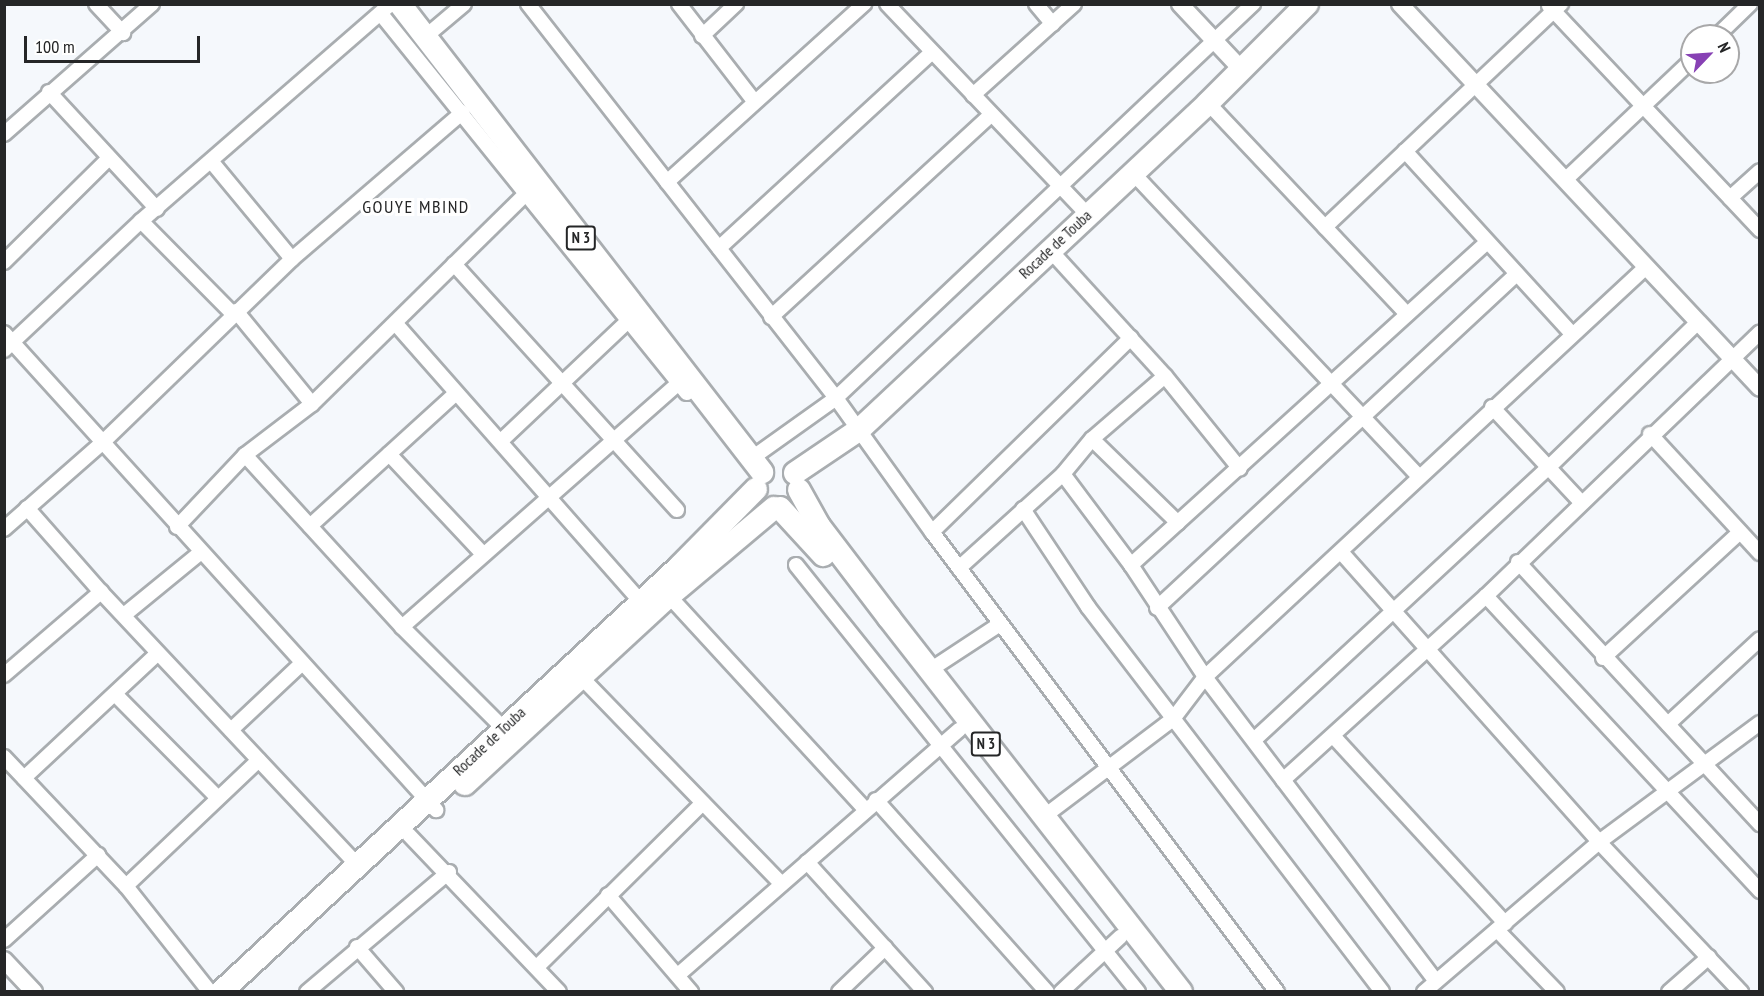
<!DOCTYPE html>
<style>
body{margin:0}
#map{position:relative;width:1764px;height:996px;overflow:hidden;background:#f5f8fc;font-family:"PT Sans Narrow",sans-serif}
div>[style]{position:absolute}
.roads{filter:drop-shadow(2px 0 #a9adb0) drop-shadow(-2px 0 #a9adb0) drop-shadow(0 2px #a9adb0) drop-shadow(0 -2px #a9adb0)}
.minor>*{height:14px;margin:-7px;padding:0 7px;transform-origin:7px;border-radius:7px;background:#fff}
.tertiary>*{height:16px;margin:-8px;padding:0 8px;transform-origin:8px;border-radius:8px;background:#fff}
.primary>*{height:22px;margin:-11px;padding:0 11px;transform-origin:11px;border-radius:11px;background:#fff}
span{translate:-50% -50%;white-space:nowrap;text-align:center;line-height:1.15;-webkit-text-stroke:6px #fff;paint-order:stroke}
.shield-label span{padding:2px 4px;background:#fff;border:2px solid;border-radius:4px;-webkit-text-stroke-width:0}
.shield-label{font-size:15px;color:#252627;font-weight:700}
.street-label{font-size:16px;color:#252627}
.neighbourhood-label{font-size:18px;color:#252627;letter-spacing:1.5px}
.frame{position:absolute;inset:0;border:6px solid #252627;pointer-events:none}
.north{position:absolute;left:1680px;top:24px;width:60px;height:60px;box-sizing:border-box;background:#fff;border:2px solid #a8a8a9;border-radius:50%;rotate:65deg;font-size:16px;font-weight:700;line-height:24px;text-align:center;color:#252627}
.north::after{content:'';display:block;margin:auto;width:21px;height:27px;background:#8741b4;clip-path:polygon(50% 0,100% 100%,50% 72%,0 100%)}
.scale{position:absolute;left:24px;top:36px;width:176px;height:27px;box-sizing:border-box;border:3px solid #252627;border-top:0;padding-left:8px;font-size:18px;line-height:21px;white-space:nowrap;color:#252627;-webkit-text-stroke:4px #fff;paint-order:stroke}
</style>
<div id="map">
<div class="roads">
<div class="minor">
<i style="left:96px;top:4px;width:40px;rotate:47deg"></i>
<i style="left:528px;top:4px;width:500px;rotate:51.98deg"></i>
<i style="left:836px;top:398px;width:165px;rotate:54.4deg"></i>
<i style="left:932px;top:532px;width:575px;rotate:53.13deg"></i>
<i style="left:679px;top:4px;width:123px;rotate:52.3deg"></i>
<i style="left:887px;top:4px;width:290px;rotate:46.4deg"></i>
<i style="left:1036px;top:4px;width:26px;rotate:50deg"></i>
<i style="left:1549px;top:6px;width:308px;rotate:46.7deg"></i>
<i style="left:381px;top:14px;width:487px;rotate:51.1deg"></i>
<i style="left:702px;top:36px;width:47px;rotate:-43.3deg"></i>
<i style="left:1717px;top:36px;width:46px;rotate:-44.1deg"></i>
<i style="left:425px;top:37px;width:51px;rotate:-40.2deg"></i>
<i style="left:49px;top:92px;width:159px;rotate:47.3deg"></i>
<i style="left:973px;top:95px;width:136px;rotate:-42deg"></i>
<i style="left:1208px;top:103px;width:290px;rotate:46.7deg"></i>
<i style="left:4px;top:134px;width:197px;rotate:-41.3deg"></i>
<i style="left:1405px;top:151px;width:248px;rotate:47.6deg"></i>
<i style="left:211px;top:161px;width:127px;rotate:50.4deg"></i>
<i style="left:1132px;top:172px;width:419px;rotate:46.7deg"></i>
<i style="left:1565px;top:180px;width:175px;rotate:-43.4deg"></i>
<i style="left:667px;top:182px;width:266px;rotate:-42.1deg"></i>
<i style="left:1730px;top:198px;width:40px;rotate:-42deg"></i>
<i style="left:141px;top:221px;width:132px;rotate:45.3deg"></i>
<i style="left:1325px;top:227px;width:325px;rotate:-43.4deg"></i>
<i style="left:719px;top:248px;width:289px;rotate:-42.6deg"></i>
<i style="left:1049px;top:249px;width:172px;rotate:47.6deg"></i>
<i style="left:1165px;top:376px;width:119px;rotate:51.1deg"></i>
<i style="left:4px;top:262px;width:148px;rotate:-44.7deg"></i>
<i style="left:454px;top:264px;width:332px;rotate:47.8deg"></i>
<i style="left:236px;top:311px;width:120px;rotate:50.7deg"></i>
<i style="left:771px;top:317px;width:299px;rotate:-42.6deg"></i>
<i style="left:396px;top:324px;width:368px;rotate:48.6deg"></i>
<i style="left:4px;top:333px;width:644px;rotate:47.83deg"></i>
<i style="left:4px;top:350px;width:188px;rotate:-43.3deg"></i>
<i style="left:141px;top:221px;width:331px;rotate:-41deg"></i>
<i style="left:1492px;top:407px;width:129px;rotate:46.9deg"></i>
<i style="left:1650px;top:434px;width:162px;rotate:47.3deg"></i>
<i style="left:1092px;top:439px;width:120px;rotate:44.3deg"></i>
<i style="left:501px;top:441px;width:176px;rotate:-43.4deg"></i>
<i style="left:389px;top:454px;width:136px;rotate:46.8deg"></i>
<i style="left:245px;top:455px;width:233px;rotate:47.6deg"></i>
<i style="left:402px;top:627px;width:143px;rotate:45deg"></i>
<i style="left:752px;top:458px;width:103px;rotate:-35.5deg"></i>
<i style="left:836px;top:398px;width:574px;rotate:-43.38deg"></i>
<i style="left:1063px;top:474px;width:114px;rotate:53.2deg"></i>
<i style="left:1131px;top:565px;width:134px;rotate:56.5deg"></i>
<i style="left:1205px;top:677px;width:382px;rotate:52.8deg"></i>
<i style="left:27px;top:508px;width:112px;rotate:48.6deg"></i>
<i style="left:101px;top:592px;width:373px;rotate:46.8deg"></i>
<i style="left:1023px;top:509px;width:118px;rotate:56.4deg"></i>
<i style="left:1088px;top:607px;width:484px;rotate:52.6deg"></i>
<i style="left:310px;top:526px;width:197px;rotate:-42.3deg"></i>
<i style="left:177px;top:527px;width:99px;rotate:-46.6deg"></i>
<i style="left:245px;top:455px;width:84px;rotate:-37.3deg"></i>
<i style="left:312px;top:404px;width:310px;rotate:-44.5deg"></i>
<i style="left:4px;top:529px;width:130px;rotate:-41.3deg"></i>
<i style="left:102px;top:443px;width:264px;rotate:-44.1deg"></i>
<i style="left:292px;top:259px;width:225px;rotate:-40.7deg"></i>
<i style="left:932px;top:532px;width:278px;rotate:-44.3deg"></i>
<i style="left:1341px;top:552px;width:388px;rotate:48.3deg"></i>
<i style="left:1599px;top:842px;width:207px;rotate:46.6deg"></i>
<i style="left:1518px;top:562px;width:357px;rotate:47.3deg"></i>
<i style="left:796px;top:565px;width:547px;rotate:51.31deg"></i>
<i style="left:1131px;top:565px;width:481px;rotate:-42.2deg"></i>
<i style="left:959px;top:568px;width:140px;rotate:-42.1deg"></i>
<i style="left:1063px;top:474px;width:45px;rotate:-50.4deg"></i>
<i style="left:1092px;top:439px;width:96px;rotate:-40.8deg"></i>
<i style="left:669px;top:596px;width:291px;rotate:47.4deg"></i>
<i style="left:1486px;top:596px;width:403px;rotate:47.1deg"></i>
<i style="left:1157px;top:608px;width:491px;rotate:-42.9deg"></i>
<i style="left:124px;top:615px;width:99px;rotate:-39.3deg"></i>
<i style="left:402px;top:627px;width:378px;rotate:-41.4deg"></i>
<i style="left:1603px;top:658px;width:186px;rotate:-42.6deg"></i>
<i style="left:930px;top:670px;width:84px;rotate:-33.3deg"></i>
<i style="left:4px;top:675px;width:128px;rotate:-40.6deg"></i>
<i style="left:582px;top:678px;width:284px;rotate:45.9deg"></i>
<i style="left:115px;top:694px;width:146px;rotate:45.3deg"></i>
<i style="left:1668px;top:724px;width:125px;rotate:-42.7deg"></i>
<i style="left:231px;top:730px;width:98px;rotate:-43.3deg"></i>
<i style="left:1334px;top:737px;width:253px;rotate:47.4deg"></i>
<i style="left:1254px;top:740px;width:402px;rotate:-42.8deg"></i>
<i style="left:1549px;top:467px;width:208px;rotate:-44.2deg"></i>
<i style="left:4px;top:757px;width:178px;rotate:46.6deg"></i>
<i style="left:126px;top:886px;width:135px;rotate:51.6deg"></i>
<i style="left:24px;top:778px;width:183px;rotate:-43deg"></i>
<i style="left:1283px;top:780px;width:274px;rotate:-42.2deg"></i>
<i style="left:1486px;top:596px;width:380px;rotate:-43.9deg"></i>
<i style="left:876px;top:800px;width:257px;rotate:48.3deg"></i>
<i style="left:1042px;top:818px;width:164px;rotate:-37.1deg"></i>
<i style="left:1173px;top:719px;width:53px;rotate:-52.7deg"></i>
<i style="left:1205px;top:677px;width:602px;rotate:-42.91deg"></i>
<i style="left:409px;top:835px;width:217px;rotate:46.3deg"></i>
<i style="left:807px;top:862px;width:176px;rotate:47.8deg"></i>
<i style="left:126px;top:886px;width:183px;rotate:-43.5deg"></i>
<i style="left:608px;top:895px;width:128px;rotate:49.4deg"></i>
<i style="left:1497px;top:930px;width:86px;rotate:45.9deg"></i>
<i style="left:4px;top:940px;width:127px;rotate:-42.1deg"></i>
<i style="left:357px;top:947px;width:60px;rotate:49.1deg"></i>
<i style="left:537px;top:967px;width:232px;rotate:-44.7deg"></i>
<i style="left:678px;top:975px;width:373px;rotate:-41.1deg"></i>
<i style="left:307px;top:992px;width:186px;rotate:-40.2deg"></i>
<i style="left:839px;top:992px;width:64px;rotate:-43.7deg"></i>
<i style="left:1061px;top:992px;width:81px;rotate:-43deg"></i>
<i style="left:1424px;top:992px;width:230px;rotate:-40.6deg"></i>
<i style="left:1599px;top:842px;width:200px;rotate:-36.5deg"></i>
<i style="left:1669px;top:992px;width:53px;rotate:-41.2deg"></i>
</div>
<div class="tertiary">
<i style="left:1180px;top:4px;width:91px;rotate:46.8deg"></i>
<i style="left:1400px;top:4px;width:526px;rotate:46.85deg"></i>
<i style="left:4px;top:960px;width:44px;rotate:46.8deg"></i>
</div>
<div class="primary">
<i style="left:400px;top:4px;width:592px;rotate:52.28deg"></i>
<i style="left:795px;top:473px;width:78px;rotate:-34.1deg"></i>
<i style="left:860px;top:429px;width:477px;rotate:-43.1deg"></i>
<i style="left:1208px;top:103px;width:140px;rotate:-45deg"></i>
<i style="left:799px;top:490px;width:41px;rotate:60.9deg"></i>
<i style="left:819px;top:526px;width:116px;rotate:52.7deg"></i>
<i style="left:889px;top:618px;width:474px;rotate:52deg"></i>
<i style="left:780px;top:508px;width:64px;rotate:47.5deg"></i>
<i style="left:465px;top:784px;width:277px;rotate:-42.7deg"></i>
<i style="left:669px;top:596px;width:137px;rotate:-40deg"></i>
<i style="left:221px;top:992px;width:626px;rotate:-42.86deg"></i>
<i style="left:680px;top:566px;width:108px;rotate:-45.4deg"></i>
</div>
</div>
<div class="shield-label">
<span style="left:581px;top:238px">N 3</span>
<span style="left:986px;top:744px">N 3</span>
</div>
<div class="street-label">
<span style="left:1055px;top:244px;rotate:-43deg">Rocade de Touba</span>
<span style="left:489px;top:741px;rotate:-43deg">Rocade de Touba</span>
</div>
<div class="neighbourhood-label">
<span style="left:416px;top:207px">GOUYE MBIND</span>
</div>
<div class="frame"></div>
<div class="north">N</div>
<div class="scale">100 m</div>
</div>
